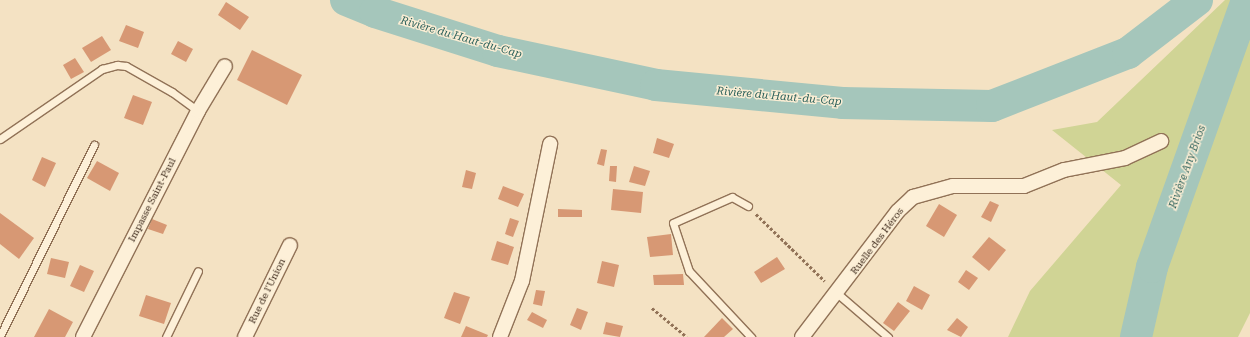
<!DOCTYPE html>
<meta charset="utf-8">
<style>
body{margin:0}
#map{position:relative;width:1250px;height:337px;overflow:hidden;background:#f4e2c3;font-family:"Roboto Serif",serif}
div>[style]{position:absolute}
.green>*{inset:0;background:#d0d495}
.river>*{height:32px;margin:-16px;padding:0 16px;transform-origin:16px;border-radius:16px;background:#a5c6bb}
.building>*{inset:0;background:#d79874}
.path>*{height:2.5px;margin-top:-1.25px;transform-origin:0;background:repeating-linear-gradient(90deg,#917257 0 3px,transparent 0 5px)}
.roads{filter:drop-shadow(1px 0 #917257) drop-shadow(-1px 0 #917257) drop-shadow(0 1px #917257) drop-shadow(0 -1px #917257)}
.lane>*{height:7px;margin:-3.5px;padding:0 3.5px;transform-origin:3.5px;border-radius:3.5px;background:#fdf0d8}
.street>*{height:14px;margin:-7px;padding:0 7px;transform-origin:7px;border-radius:7px;background:#fdf0d8}
span{translate:-50% -50%;white-space:nowrap;text-align:center;line-height:1.15;-webkit-text-stroke:3px #faedd4;paint-order:stroke}
.street-label{font-size:10px;color:#3f2b1d}
.water-label{font-size:11px;color:#2a605a;font-style:italic}
</style>
<div id="map">
<div class="green">
<i style="clip-path:polygon(1225px 0,1250px 0,1250px 313px,1238px 337px,1008px 337px,1030px 291px,1121px 185px,1052px 130px,1097px 122px)"></i>
</div>
<div class="river">
<i style="left:346px;top:0;width:31px;rotate:22deg"></i>
<i style="left:375px;top:12px;width:129px;rotate:17.6deg"></i>
<i style="left:498px;top:51px;width:162px;rotate:12.1deg"></i>
<i style="left:656px;top:85px;width:187px;rotate:5.5deg"></i>
<i style="left:842px;top:103px;width:150px;rotate:1.1deg"></i>
<i style="left:992px;top:106px;width:146px;rotate:-21.3deg"></i>
<i style="left:1128px;top:53px;width:87px;rotate:-37.5deg"></i>
<i style="left:1136px;top:337px;width:72px;rotate:-77.1deg"></i>
<i style="left:1152px;top:267px;width:283px;rotate:-70.4deg"></i>
</div>
<div class="building">
<i style="clip-path:polygon(226px 2px,249px 17px,240px 30px,218px 15px)"></i>
<i style="clip-path:polygon(126px 25px,144px 32px,138px 48px,119px 41px)"></i>
<i style="clip-path:polygon(102px 36px,111px 50px,91px 62px,82px 48px)"></i>
<i style="clip-path:polygon(178px 41px,193px 49px,186px 62px,171px 54px)"></i>
<i style="clip-path:polygon(252px 50px,302px 75px,287px 105px,237px 80px)"></i>
<i style="clip-path:polygon(75px 58px,84px 72px,71px 79px,63px 65px)"></i>
<i style="clip-path:polygon(133px 95px,152px 102px,143px 125px,124px 118px)"></i>
<i style="clip-path:polygon(657px 138px,674px 144px,669px 158px,653px 153px)"></i>
<i style="clip-path:polygon(601px 149px,607px 150px,604px 166px,597px 164px)"></i>
<i style="clip-path:polygon(42px 157px,56px 163px,45px 187px,32px 180px)"></i>
<i style="clip-path:polygon(97px 161px,119px 173px,110px 191px,87px 178px)"></i>
<i style="clip-path:polygon(610px 166px,617px 166px,616px 182px,609px 181px)"></i>
<i style="clip-path:polygon(634px 166px,650px 171px,645px 186px,629px 182px)"></i>
<i style="clip-path:polygon(466px 170px,476px 173px,472px 189px,462px 187px)"></i>
<i style="clip-path:polygon(503px 186px,524px 194px,518px 207px,498px 199px)"></i>
<i style="clip-path:polygon(613px 189px,643px 192px,641px 213px,611px 210px)"></i>
<i style="clip-path:polygon(990px 201px,999px 205px,991px 222px,981px 217px)"></i>
<i style="clip-path:polygon(939px 204px,957px 215px,944px 237px,926px 226px)"></i>
<i style="clip-path:polygon(558px 209px,582px 210px,582px 217px,558px 217px)"></i>
<i style="clip-path:polygon(0 213px,34px 238px,19px 259px,0 244px)"></i>
<i style="clip-path:polygon(510px 218px,519px 221px,513px 237px,505px 234px)"></i>
<i style="clip-path:polygon(152px 219px,167px 225px,163px 234px,148px 229px)"></i>
<i style="clip-path:polygon(671px 234px,673px 255px,650px 257px,647px 237px)"></i>
<i style="clip-path:polygon(989px 237px,1006px 250px,989px 271px,972px 257px)"></i>
<i style="clip-path:polygon(497px 241px,514px 247px,508px 265px,491px 260px)"></i>
<i style="clip-path:polygon(777px 257px,785px 269px,761px 283px,754px 272px)"></i>
<i style="clip-path:polygon(51px 258px,69px 262px,65px 278px,47px 274px)"></i>
<i style="clip-path:polygon(602px 261px,619px 265px,614px 287px,597px 283px)"></i>
<i style="clip-path:polygon(80px 265px,94px 271px,84px 292px,70px 286px)"></i>
<i style="clip-path:polygon(966px 270px,978px 278px,969px 290px,958px 282px)"></i>
<i style="clip-path:polygon(683px 274px,684px 285px,654px 285px,653px 275px)"></i>
<i style="clip-path:polygon(914px 286px,930px 295px,922px 310px,906px 301px)"></i>
<i style="clip-path:polygon(536px 290px,545px 291px,542px 306px,533px 304px)"></i>
<i style="clip-path:polygon(454px 292px,470px 297px,460px 324px,444px 318px)"></i>
<i style="clip-path:polygon(146px 295px,171px 303px,164px 324px,139px 316px)"></i>
<i style="clip-path:polygon(898px 302px,910px 311px,894px 331px,883px 323px)"></i>
<i style="clip-path:polygon(577px 308px,588px 312px,581px 330px,570px 325px)"></i>
<i style="clip-path:polygon(49px 309px,73px 322px,65px 337px,34px 337px)"></i>
<i style="clip-path:polygon(532px 312px,547px 320px,543px 328px,527px 320px)"></i>
<i style="clip-path:polygon(722px 318px,733px 329px,724px 337px,704px 337px)"></i>
<i style="clip-path:polygon(957px 318px,968px 327px,961px 337px,947px 330px)"></i>
<i style="clip-path:polygon(606px 322px,623px 326px,620px 337px,603px 334px)"></i>
<i style="clip-path:polygon(466px 326px,488px 335px,487px 337px,461px 337px)"></i>
</div>
<div class="path">
<i style="left:756px;top:214px;width:96px;rotate:44.2deg"></i>
<i style="left:652px;top:308px;width:45px;rotate:39.6deg"></i>
</div>
<div class="roads">
<div class="lane">
<i style="left:0;top:139px;width:124px;rotate:-34.5deg"></i>
<i style="left:102px;top:69px;width:16px;rotate:-15deg"></i>
<i style="left:117px;top:65px;width:9px;rotate:6deg"></i>
<i style="left:126px;top:66px;width:53px;rotate:29.5deg"></i>
<i style="left:172px;top:92px;width:32px;rotate:36deg"></i>
<i style="left:748px;top:206px;width:18px;rotate:-151deg"></i>
<i style="left:732px;top:197px;width:64px;rotate:156.2deg"></i>
<i style="left:673px;top:223px;width:51px;rotate:71.6deg"></i>
<i style="left:689px;top:271px;width:91px;rotate:46.8deg"></i>
<i style="left:838px;top:294px;width:66px;rotate:40.7deg"></i>
<i style="left:0;top:336px;width:213px;rotate:-63.8deg"></i>
<i style="left:166px;top:337px;width:73px;rotate:-64.1deg"></i>
</div>
<div class="street">
<i style="left:83px;top:337px;width:254px;rotate:-63deg"></i>
<i style="left:198px;top:111px;width:52px;rotate:-59deg"></i>
<i style="left:245px;top:337px;width:102px;rotate:-63.9deg"></i>
<i style="left:500px;top:337px;width:60px;rotate:-68.6deg"></i>
<i style="left:522px;top:281px;width:140px;rotate:-78.4deg"></i>
<i style="left:802px;top:337px;width:158px;rotate:-52.7deg"></i>
<i style="left:898px;top:211px;width:21px;rotate:-43deg"></i>
<i style="left:913px;top:197px;width:41px;rotate:-15.4deg"></i>
<i style="left:953px;top:186px;width:71px"></i>
<i style="left:1024px;top:186px;width:43px;rotate:-21.8deg"></i>
<i style="left:1064px;top:170px;width:62px;rotate:-11.1deg"></i>
<i style="left:1125px;top:158px;width:40px;rotate:-25deg"></i>
</div>
</div>
<div class="street-label">
<span style="left:152px;top:200px;rotate:-63deg">Impasse Saint-Paul</span>
<span style="left:877px;top:241px;rotate:-53deg">Ruelle des Héros</span>
<span style="left:267px;top:291px;rotate:-64deg">Rue de l'Union</span>
</div>
<div class="water-label">
<span style="left:461px;top:38px;rotate:16deg">Rivière du Haut-du-Cap</span>
<span style="left:779px;top:97px;rotate:5deg">Rivière du Haut-du-Cap</span>
<span style="left:1188px;top:167px;rotate:-70deg">Rivière Any Brios</span>
</div>
</div>
